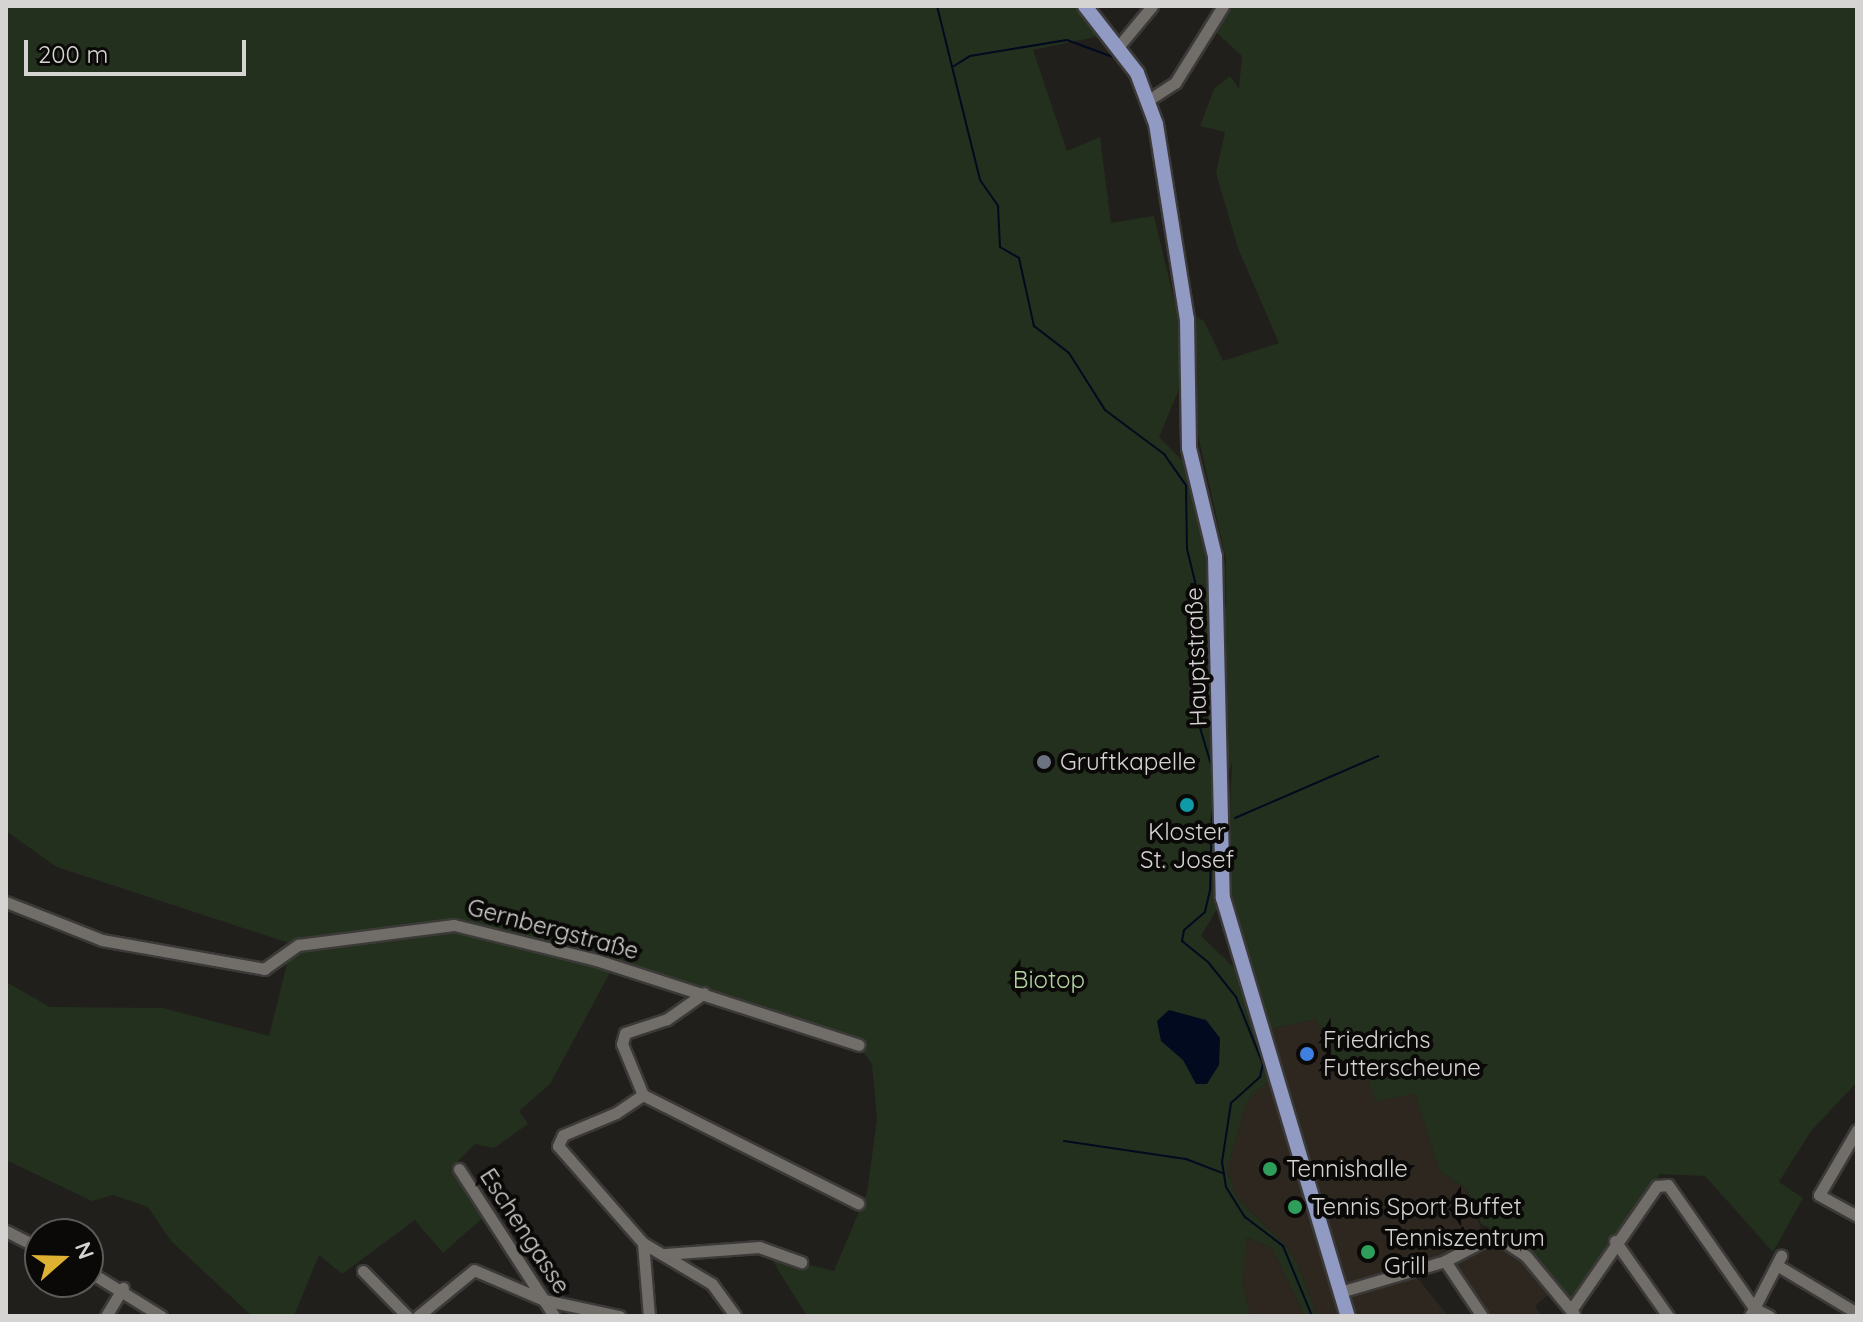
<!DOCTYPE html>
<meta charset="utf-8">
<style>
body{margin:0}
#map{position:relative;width:1863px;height:1322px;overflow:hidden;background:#211f1c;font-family:Quicksand,sans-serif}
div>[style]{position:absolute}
.built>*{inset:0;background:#2d271f}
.green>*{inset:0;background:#23301d}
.water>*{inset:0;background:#010a1e}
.stream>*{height:2px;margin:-1px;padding:0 1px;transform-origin:1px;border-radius:1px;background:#010a1e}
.roads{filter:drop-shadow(2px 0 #3b3a38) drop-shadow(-2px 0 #3b3a38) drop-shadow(0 2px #3b3a38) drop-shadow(0 -2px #3b3a38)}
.minor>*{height:11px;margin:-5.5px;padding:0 5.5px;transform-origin:5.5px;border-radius:5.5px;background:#716e6a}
.major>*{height:14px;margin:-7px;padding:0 7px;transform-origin:7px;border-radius:7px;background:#909ac3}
.dots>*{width:22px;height:22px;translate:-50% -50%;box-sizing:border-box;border:4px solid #0a0908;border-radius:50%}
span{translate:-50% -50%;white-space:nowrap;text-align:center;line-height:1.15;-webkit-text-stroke:8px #0a0908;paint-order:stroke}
.street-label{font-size:24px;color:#d5d4d2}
.poi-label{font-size:24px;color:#d5d4d2}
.left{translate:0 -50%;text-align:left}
.park-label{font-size:24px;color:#b2d3a1}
.frame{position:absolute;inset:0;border:8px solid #d5d4d2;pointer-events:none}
.north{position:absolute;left:24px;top:1218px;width:80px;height:80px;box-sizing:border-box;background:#0a0908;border:2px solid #5b5a59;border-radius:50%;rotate:70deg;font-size:22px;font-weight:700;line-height:32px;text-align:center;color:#d5d4d2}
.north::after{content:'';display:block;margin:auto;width:28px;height:36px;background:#deb133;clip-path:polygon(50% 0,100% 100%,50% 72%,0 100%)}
.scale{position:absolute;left:24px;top:40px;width:222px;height:36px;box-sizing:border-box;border:4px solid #d5d4d2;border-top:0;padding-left:10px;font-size:24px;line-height:28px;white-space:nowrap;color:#d5d4d2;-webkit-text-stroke:6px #0a0908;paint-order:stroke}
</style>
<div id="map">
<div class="built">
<i style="clip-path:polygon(1316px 1019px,1339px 1071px,1365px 1063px,1415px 1094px,1440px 1171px,1467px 1189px,1483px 1234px,1440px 1258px,1489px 1239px,1502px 1242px,1549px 1294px,1535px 1306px,1541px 1316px,1476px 1316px,1443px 1266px,1415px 1275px,1448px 1316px,1317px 1316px,1298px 1265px,1286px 1246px,1237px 1198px,1227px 1169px,1247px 1102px,1279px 1070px,1266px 1030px)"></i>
<i style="clip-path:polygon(1245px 1237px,1272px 1248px,1305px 1316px,1250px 1316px,1243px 1285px)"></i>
</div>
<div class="green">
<i style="clip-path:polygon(6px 6px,1079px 6px,1100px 36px,1033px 50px,1067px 151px,1100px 137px,1111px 223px,1154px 216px,1176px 308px,1185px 312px,1187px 370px,1159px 437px,1193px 471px,1213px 570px,1226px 677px,1226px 559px,1198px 435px,1192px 314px,1204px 321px,1223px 361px,1279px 343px,1238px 248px,1216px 173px,1225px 132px,1200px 126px,1214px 89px,1230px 76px,1239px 89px,1242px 56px,1205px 22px,1220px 6px,1857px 6px,1857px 1082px,1811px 1131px,1779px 1182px,1803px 1198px,1773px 1252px,1705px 1176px,1660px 1174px,1570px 1304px,1511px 1237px,1481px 1224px,1467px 1189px,1440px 1171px,1415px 1094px,1375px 1101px,1365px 1064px,1339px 1072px,1316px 1019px,1270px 1029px,1232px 899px,1228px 859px,1232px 763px,1220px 796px,1221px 902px,1201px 936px,1242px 975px,1279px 1070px,1247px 1102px,1227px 1169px,1237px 1198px,1286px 1246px,1298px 1265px,1317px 1316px,1305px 1316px,1272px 1248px,1246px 1237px,1243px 1285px,1250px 1316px,807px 1316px,769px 1255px,834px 1271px,867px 1193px,877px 1119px,872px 1064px,855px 1041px,613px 967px,550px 1084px,519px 1111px,528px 1124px,494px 1148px,475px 1144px,452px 1167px,486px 1215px,443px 1253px,415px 1220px,342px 1274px,319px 1255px,294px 1316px,252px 1316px,171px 1241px,148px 1207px,113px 1195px,92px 1201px,6px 1160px,6px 982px,50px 1007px,163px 1008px,269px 1036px,292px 944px,57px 867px,6px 831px)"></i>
</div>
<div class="water">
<i style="clip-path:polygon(1169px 1010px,1206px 1020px,1220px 1038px,1219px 1065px,1207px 1084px,1196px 1084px,1183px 1060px,1161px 1041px,1157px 1021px)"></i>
</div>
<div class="stream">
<i style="left:937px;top:6px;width:179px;rotate:76.1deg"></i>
<i style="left:980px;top:180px;width:32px;rotate:55deg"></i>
<i style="left:998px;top:206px;width:41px;rotate:87.2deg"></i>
<i style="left:1000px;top:247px;width:22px;rotate:30deg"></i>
<i style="left:1019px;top:258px;width:70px;rotate:77.6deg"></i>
<i style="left:1034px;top:326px;width:44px;rotate:37.6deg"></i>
<i style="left:1069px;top:353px;width:67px;rotate:57.7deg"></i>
<i style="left:1105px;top:410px;width:74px;rotate:36.7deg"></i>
<i style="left:1164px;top:454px;width:39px;rotate:55deg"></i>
<i style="left:1186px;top:486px;width:63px;rotate:89.1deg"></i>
<i style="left:1187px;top:549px;width:71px;rotate:76.2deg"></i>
<i style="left:1204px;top:618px;width:103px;rotate:93.3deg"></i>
<i style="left:1198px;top:721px;width:52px;rotate:73.3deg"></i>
<i style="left:1213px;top:771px;width:119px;rotate:91.4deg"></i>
<i style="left:1210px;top:890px;width:23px;rotate:103deg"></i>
<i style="left:1205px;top:912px;width:28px;rotate:139deg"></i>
<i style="left:1184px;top:930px;width:11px;rotate:100deg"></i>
<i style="left:1182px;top:941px;width:33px;rotate:39deg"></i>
<i style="left:1208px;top:962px;width:45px;rotate:51.3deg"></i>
<i style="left:1236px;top:997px;width:72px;rotate:68.1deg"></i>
<i style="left:1263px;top:1064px;width:13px;rotate:103deg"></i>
<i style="left:1260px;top:1077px;width:39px;rotate:138deg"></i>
<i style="left:1231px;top:1103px;width:60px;rotate:98.7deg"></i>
<i style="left:1222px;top:1162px;width:25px;rotate:81deg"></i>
<i style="left:1226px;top:1187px;width:36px;rotate:58deg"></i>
<i style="left:1245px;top:1217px;width:48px;rotate:37.3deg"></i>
<i style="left:1283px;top:1246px;width:76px;rotate:67.5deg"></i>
<i style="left:954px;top:66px;width:19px;rotate:-32deg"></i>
<i style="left:970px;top:56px;width:98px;rotate:-9.4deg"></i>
<i style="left:1067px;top:40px;width:49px;rotate:20.3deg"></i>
<i style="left:1235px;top:818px;width:156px;rotate:-23.4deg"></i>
<i style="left:1064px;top:1141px;width:123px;rotate:8.4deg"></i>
<i style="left:1186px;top:1159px;width:40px;rotate:21deg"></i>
</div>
<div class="roads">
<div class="minor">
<i style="left:1118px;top:47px;width:53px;rotate:-50.3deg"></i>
<i style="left:1150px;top:99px;width:30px;rotate:-33deg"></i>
<i style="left:1175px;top:83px;width:91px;rotate:-58.1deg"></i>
<i style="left:6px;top:902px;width:103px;rotate:21.6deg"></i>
<i style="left:102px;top:940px;width:165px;rotate:10.1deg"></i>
<i style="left:264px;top:969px;width:42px;rotate:-35.2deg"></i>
<i style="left:298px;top:945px;width:157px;rotate:-7.3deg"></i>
<i style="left:454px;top:925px;width:146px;rotate:13.8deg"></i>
<i style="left:596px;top:960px;width:276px;rotate:17.9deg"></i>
<i style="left:643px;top:1095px;width:241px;rotate:26.7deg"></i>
<i style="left:1857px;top:1130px;width:75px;rotate:120.3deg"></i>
<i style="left:1819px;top:1195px;width:43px;rotate:28.9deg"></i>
<i style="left:459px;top:1169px;width:175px;rotate:57.1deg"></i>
<i style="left:6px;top:1231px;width:38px;rotate:27deg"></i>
<i style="left:1615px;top:1241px;width:92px;rotate:54.8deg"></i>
<i style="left:643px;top:1243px;width:80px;rotate:30.7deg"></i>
<i style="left:712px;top:1284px;width:39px;rotate:54deg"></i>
<i style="left:665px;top:1254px;width:94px;rotate:-4.3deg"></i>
<i style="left:759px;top:1247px;width:45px;rotate:19.7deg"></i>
<i style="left:1445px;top:1261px;width:66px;rotate:56.1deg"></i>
<i style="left:1780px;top:1267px;width:90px;rotate:30.9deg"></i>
<i style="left:88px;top:1271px;width:86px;rotate:31.7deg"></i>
<i style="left:363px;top:1271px;width:63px;rotate:45.6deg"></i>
<i style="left:1340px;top:1292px;width:109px;rotate:-16.4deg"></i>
<i style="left:1445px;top:1261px;width:56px;rotate:-27.5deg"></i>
<i style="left:1495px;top:1235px;width:37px;rotate:34deg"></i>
<i style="left:1526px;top:1256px;width:75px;rotate:50.4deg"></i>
<i style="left:1571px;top:1310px;width:151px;rotate:-55.3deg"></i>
<i style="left:1657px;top:1186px;width:11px;rotate:-5deg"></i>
<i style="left:1668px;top:1185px;width:150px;rotate:55deg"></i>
<i style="left:1754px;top:1308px;width:17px;rotate:28deg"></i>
<i style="left:106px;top:1316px;width:33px;rotate:-59deg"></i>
<i style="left:418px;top:1316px;width:72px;rotate:-39.4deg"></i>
<i style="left:474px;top:1270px;width:76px;rotate:23.2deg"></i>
<i style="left:544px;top:1300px;width:77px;rotate:12deg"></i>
<i style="left:649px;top:1316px;width:73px;rotate:-94.7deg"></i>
<i style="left:643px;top:1243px;width:129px;rotate:-131.2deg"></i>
<i style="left:558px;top:1146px;width:12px;rotate:-66deg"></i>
<i style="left:563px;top:1135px;width:57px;rotate:-22.5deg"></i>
<i style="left:616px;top:1113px;width:32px;rotate:-34deg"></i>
<i style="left:643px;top:1095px;width:55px;rotate:-112.4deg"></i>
<i style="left:622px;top:1044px;width:11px;rotate:-75deg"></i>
<i style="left:625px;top:1033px;width:44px;rotate:-18.4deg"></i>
<i style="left:667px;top:1019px;width:45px;rotate:-35.1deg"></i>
<i style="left:1750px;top:1316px;width:68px;rotate:-62.7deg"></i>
</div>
<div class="major">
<i style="left:1085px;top:6px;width:85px;rotate:52.2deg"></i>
<i style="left:1137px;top:73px;width:54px;rotate:69.6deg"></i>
<i style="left:1156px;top:124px;width:197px;rotate:81deg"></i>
<i style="left:1187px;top:319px;width:129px;rotate:89.1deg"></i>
<i style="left:1189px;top:448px;width:111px;rotate:76.5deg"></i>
<i style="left:1215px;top:556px;width:342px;rotate:88.7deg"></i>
<i style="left:1223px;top:898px;width:436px;rotate:73.4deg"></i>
</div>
</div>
<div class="dots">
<i style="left:1044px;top:762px;background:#6b7280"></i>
<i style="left:1187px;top:805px;background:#0f9aa8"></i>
<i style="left:1307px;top:1054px;background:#3f7fe0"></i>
<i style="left:1270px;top:1169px;background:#2e9e5b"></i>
<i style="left:1295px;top:1207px;background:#2e9e5b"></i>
<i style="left:1368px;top:1252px;background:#2e9e5b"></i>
</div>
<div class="street-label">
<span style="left:1196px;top:657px;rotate:-92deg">Hauptstraße</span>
<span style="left:553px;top:929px;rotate:15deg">Gernbergstraße</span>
<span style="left:525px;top:1231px;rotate:57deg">Eschengasse</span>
</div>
<div class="poi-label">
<span class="left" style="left:1060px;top:762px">Gruftkapelle</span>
<span style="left:1187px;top:846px">Kloster<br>St. Josef</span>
<span class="left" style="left:1323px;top:1054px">Friedrichs<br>Futterscheune</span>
<span class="left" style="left:1286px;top:1169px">Tennishalle</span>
<span class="left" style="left:1311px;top:1207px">Tennis Sport Buffet</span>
<span class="left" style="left:1384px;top:1252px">Tenniszentrum<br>Grill</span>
</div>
<div class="park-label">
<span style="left:1049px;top:980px">Biotop</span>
</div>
<div class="frame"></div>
<div class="north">N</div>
<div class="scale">200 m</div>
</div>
